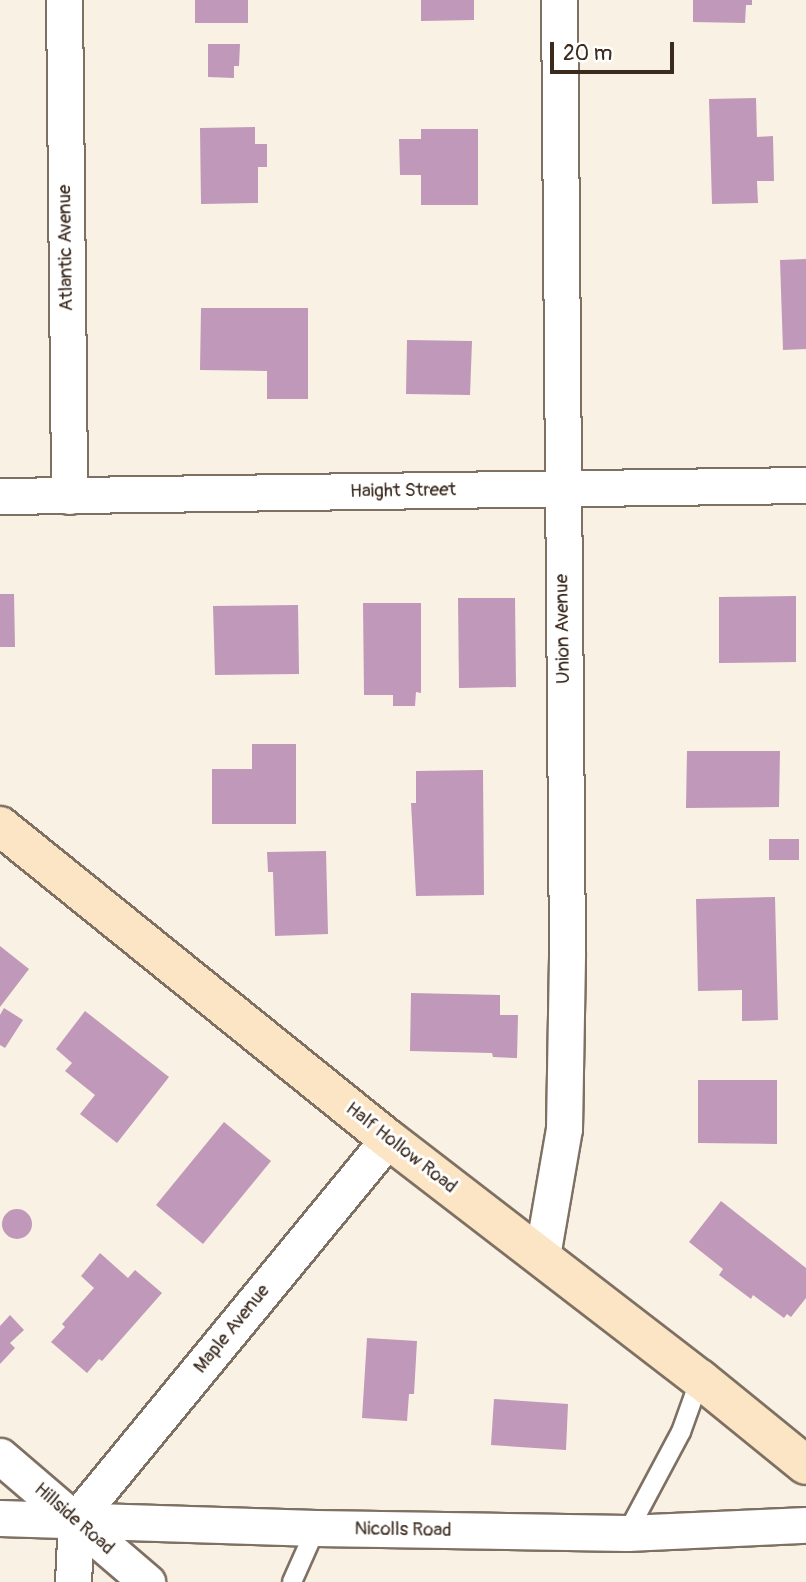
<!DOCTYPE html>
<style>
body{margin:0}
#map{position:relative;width:806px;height:1582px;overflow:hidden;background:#f9f1e3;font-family:Pangolin,sans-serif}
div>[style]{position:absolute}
.building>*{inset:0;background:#c098b9}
.round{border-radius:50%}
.roads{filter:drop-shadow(2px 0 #7e7063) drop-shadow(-2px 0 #7e7063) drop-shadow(0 2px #7e7063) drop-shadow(0 -2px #7e7063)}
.lane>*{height:18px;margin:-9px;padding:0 9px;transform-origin:9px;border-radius:9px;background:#fff}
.street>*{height:35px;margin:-17.5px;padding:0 17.5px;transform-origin:17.5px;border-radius:17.5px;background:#fff}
.secondary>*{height:38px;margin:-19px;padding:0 19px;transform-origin:19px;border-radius:19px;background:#fce5c4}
span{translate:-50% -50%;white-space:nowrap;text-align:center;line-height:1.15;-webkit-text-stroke:6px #fff;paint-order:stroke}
.street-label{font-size:19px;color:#3b2a1e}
.scale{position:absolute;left:550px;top:42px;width:124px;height:32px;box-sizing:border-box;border:4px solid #3b2a1e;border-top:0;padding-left:9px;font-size:21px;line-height:24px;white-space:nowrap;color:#3b2a1e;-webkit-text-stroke:5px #fff;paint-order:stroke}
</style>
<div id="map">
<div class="building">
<i style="clip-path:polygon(195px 0,248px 0,248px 23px,195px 23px)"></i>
<i style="clip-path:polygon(421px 0,474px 0,474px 20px,421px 21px)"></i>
<i style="clip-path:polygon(693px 0,752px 0,752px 5px,746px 5px,745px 23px,693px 22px)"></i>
<i style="clip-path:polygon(208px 44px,240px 44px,239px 66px,234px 66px,234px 78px,208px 77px)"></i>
<i style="clip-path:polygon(756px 98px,757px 137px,773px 136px,774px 181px,757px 181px,758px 203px,712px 204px,709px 99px)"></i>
<i style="clip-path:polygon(255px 127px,255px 144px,267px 144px,267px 167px,258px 167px,258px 203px,201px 204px,200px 128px)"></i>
<i style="clip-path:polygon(421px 129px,478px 129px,478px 205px,421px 205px,421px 175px,400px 175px,399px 139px,421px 139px)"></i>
<i style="clip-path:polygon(806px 259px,806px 349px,783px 350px,780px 260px)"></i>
<i style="clip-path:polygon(201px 308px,308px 308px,308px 399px,267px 399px,267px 371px,200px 370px)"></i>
<i style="clip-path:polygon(407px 340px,472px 341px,470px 395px,406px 394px)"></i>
<i style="clip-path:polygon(0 594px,14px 594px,15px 647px,0 647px)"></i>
<i style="clip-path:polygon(796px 596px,796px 662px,719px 663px,719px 597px)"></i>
<i style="clip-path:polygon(458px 598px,515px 598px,516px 687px,459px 688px)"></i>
<i style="clip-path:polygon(363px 603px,421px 603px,421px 693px,416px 692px,415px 706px,393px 706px,393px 695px,364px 695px)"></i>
<i style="clip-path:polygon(298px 605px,299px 674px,215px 675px,213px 606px)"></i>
<i style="clip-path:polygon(252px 744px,296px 744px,296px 824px,212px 824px,212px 769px,252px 769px)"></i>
<i style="clip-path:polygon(687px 751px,780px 751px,779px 807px,686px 808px)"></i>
<i style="clip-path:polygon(483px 770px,484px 895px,416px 896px,411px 803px,416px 803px,416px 771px)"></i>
<i style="clip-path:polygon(769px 839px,799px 839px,799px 860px,769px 860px)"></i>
<i style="clip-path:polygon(326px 851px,328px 934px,275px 936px,273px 872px,268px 872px,267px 852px)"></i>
<i style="clip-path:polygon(775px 897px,778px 1020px,742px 1021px,742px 990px,698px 991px,696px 899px)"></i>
<i style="clip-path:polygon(0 946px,29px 969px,0 1007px)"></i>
<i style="clip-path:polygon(411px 993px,500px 995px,500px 1015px,518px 1015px,517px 1058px,493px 1057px,492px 1053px,410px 1051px)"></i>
<i style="clip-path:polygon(4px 1008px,23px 1020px,5px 1048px,0 1045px,0 1015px)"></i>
<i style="clip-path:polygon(85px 1011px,169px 1077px,117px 1143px,80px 1114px,95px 1095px,65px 1071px,72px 1063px,56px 1049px)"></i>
<i style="clip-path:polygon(698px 1080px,777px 1080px,777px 1144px,698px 1143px)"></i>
<i style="clip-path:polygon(224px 1122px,271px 1161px,203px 1244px,156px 1205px)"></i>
<i style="clip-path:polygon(721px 1201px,806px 1268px,806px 1298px,791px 1317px,787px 1314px,784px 1318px,753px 1295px,751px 1299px,719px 1275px,723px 1269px,689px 1242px)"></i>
<i class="round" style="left:2px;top:1209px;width:30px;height:30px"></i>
<i style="clip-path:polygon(100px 1253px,128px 1278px,135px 1270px,162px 1293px,102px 1361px,99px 1359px,87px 1373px,51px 1342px,65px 1327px,62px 1324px,94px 1288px,81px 1276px)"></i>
<i style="clip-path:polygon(10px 1315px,24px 1330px,10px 1343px,15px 1348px,0 1364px,0 1326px)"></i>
<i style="clip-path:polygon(367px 1338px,417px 1341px,414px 1394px,409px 1394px,407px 1421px,362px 1418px)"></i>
<i style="clip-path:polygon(494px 1399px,568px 1404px,566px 1450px,491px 1445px)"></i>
</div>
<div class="roads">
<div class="lane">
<i style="left:627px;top:1533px;width:115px;rotate:-61.9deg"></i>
<i style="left:681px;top:1432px;width:56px;rotate:-70.3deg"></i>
<i style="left:292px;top:1582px;width:59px;rotate:-66deg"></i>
</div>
<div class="street">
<i style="left:64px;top:0;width:496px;rotate:89.4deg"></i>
<i style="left:0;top:496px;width:806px;rotate:-0.78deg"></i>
<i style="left:542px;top:1256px;width:129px;rotate:-80.2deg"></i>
<i style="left:564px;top:1129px;width:176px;rotate:-89deg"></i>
<i style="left:567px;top:953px;width:953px;rotate:-90.48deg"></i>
<i style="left:0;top:1456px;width:194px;rotate:40.6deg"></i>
<i style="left:0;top:1518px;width:316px;rotate:1.8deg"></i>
<i style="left:316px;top:1528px;width:311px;rotate:0.9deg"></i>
<i style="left:627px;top:1533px;width:179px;rotate:-2.6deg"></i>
<i style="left:73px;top:1582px;width:63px;rotate:-87.3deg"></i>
<i style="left:76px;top:1519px;width:492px;rotate:-50.6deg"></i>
</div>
<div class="secondary">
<i style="left:0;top:826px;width:499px;rotate:38.9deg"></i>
<i style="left:388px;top:1139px;width:394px;rotate:37.6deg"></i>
<i style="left:700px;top:1379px;width:136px;rotate:39.1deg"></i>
</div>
</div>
<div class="street-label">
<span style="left:66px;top:248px;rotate:-91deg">Atlantic Avenue</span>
<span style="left:403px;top:491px;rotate:-1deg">Haight Street</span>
<span style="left:563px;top:629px;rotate:-91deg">Union Avenue</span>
<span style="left:401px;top:1148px;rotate:38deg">Half Hollow Road</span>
<span style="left:232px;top:1329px;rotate:-51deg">Maple Avenue</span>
<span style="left:74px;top:1519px;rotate:41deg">Hillside Road</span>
<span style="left:403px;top:1530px;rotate:1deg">Nicolls Road</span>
</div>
<div class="scale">20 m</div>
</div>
